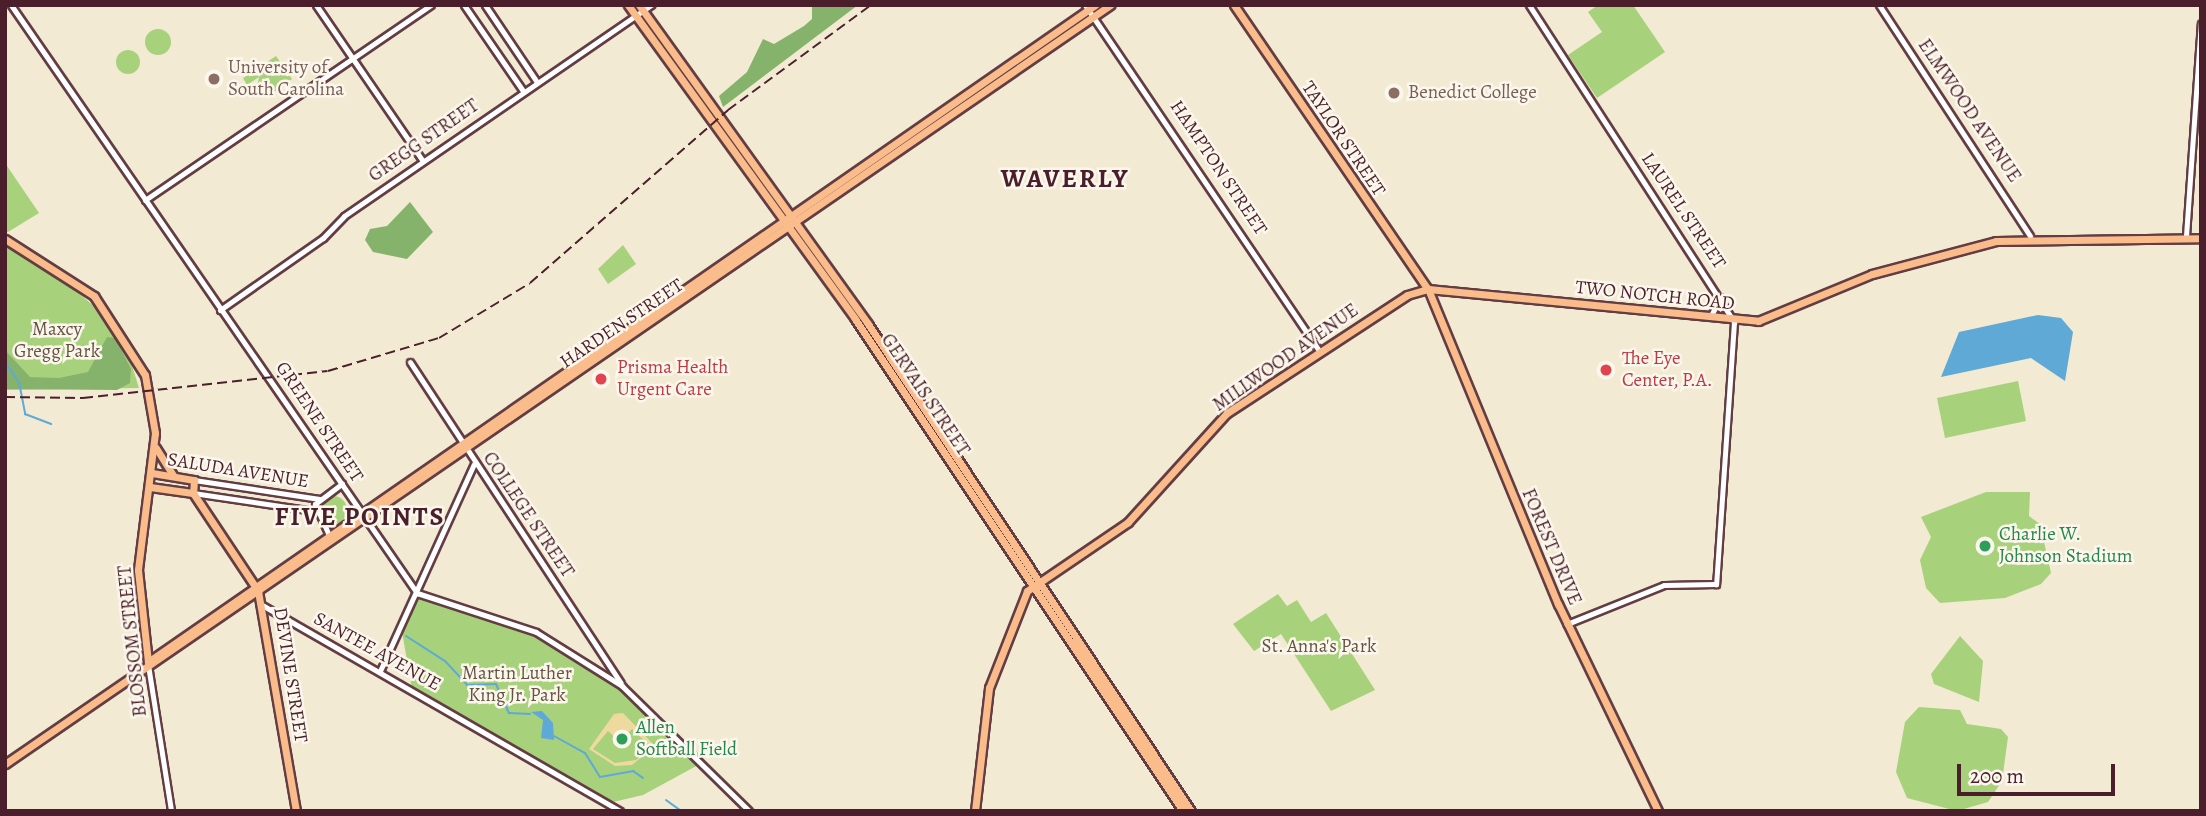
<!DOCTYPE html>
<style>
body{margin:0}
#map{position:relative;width:2206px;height:816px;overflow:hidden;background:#f2ead2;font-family:Alegreya,serif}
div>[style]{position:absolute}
.green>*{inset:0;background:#a8d17c}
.round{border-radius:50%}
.forest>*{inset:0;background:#86b36c}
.sand>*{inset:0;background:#eeda9e}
.water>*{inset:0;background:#5fa9d7}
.stream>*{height:2px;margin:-1px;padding:0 1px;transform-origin:1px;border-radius:1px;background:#5fa9d7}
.roads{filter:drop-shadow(2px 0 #633d44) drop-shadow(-2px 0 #633d44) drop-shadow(0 2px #633d44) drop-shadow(0 -2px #633d44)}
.minor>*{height:5px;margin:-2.5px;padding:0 2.5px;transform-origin:2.5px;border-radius:2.5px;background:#fff}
.major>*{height:7px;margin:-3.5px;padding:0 3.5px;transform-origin:3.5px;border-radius:3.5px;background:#fabc8b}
.rail>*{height:2px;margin-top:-1px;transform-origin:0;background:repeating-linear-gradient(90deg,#4a1f2b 0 10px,transparent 0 15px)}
.dots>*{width:19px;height:19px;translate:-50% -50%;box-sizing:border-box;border:4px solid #fbf7ec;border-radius:50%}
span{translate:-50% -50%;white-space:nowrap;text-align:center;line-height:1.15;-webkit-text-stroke:5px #fbf7ec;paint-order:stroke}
.education-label{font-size:19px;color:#785e54}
.left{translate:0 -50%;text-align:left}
.street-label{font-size:19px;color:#4a1f2b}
.park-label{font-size:19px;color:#665443}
.health-label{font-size:19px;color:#be3a42}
.leisure-label{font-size:19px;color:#27864d}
.district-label{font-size:26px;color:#4a1f2b;font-weight:700;letter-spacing:2px}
.frame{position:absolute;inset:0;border:7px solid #4a1f2b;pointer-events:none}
.scale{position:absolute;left:1957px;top:764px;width:158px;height:32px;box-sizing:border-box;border:4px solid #4a1f2b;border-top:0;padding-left:9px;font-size:21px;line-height:24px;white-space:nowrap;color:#4a1f2b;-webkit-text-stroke:5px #fbf7ec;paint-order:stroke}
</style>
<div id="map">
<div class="green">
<i style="clip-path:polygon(1598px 5px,1633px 5px,1665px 52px,1597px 98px,1568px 55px,1602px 32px,1588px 12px)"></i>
<i class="round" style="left:145px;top:29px;width:26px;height:26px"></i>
<i class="round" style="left:116px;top:50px;width:24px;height:24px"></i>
<i style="clip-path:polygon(276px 56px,292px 79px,269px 96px,257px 87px,259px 77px,247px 85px,243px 78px)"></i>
<i style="clip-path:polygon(5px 163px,39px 213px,8px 232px,5px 232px)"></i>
<i style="clip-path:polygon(5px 245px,55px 273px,95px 307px,127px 350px,139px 388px,5px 390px)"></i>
<i style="clip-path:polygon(623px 245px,636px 264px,608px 284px,598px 269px)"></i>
<i style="clip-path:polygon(2018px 381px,2026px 421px,1945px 438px,1937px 398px)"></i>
<i style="clip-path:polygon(1986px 492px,2030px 492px,2029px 516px,2040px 524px,2051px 573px,2041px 584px,2005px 598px,1940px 603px,1926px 588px,1920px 560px,1931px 537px,1921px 517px)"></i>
<i class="round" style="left:319px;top:496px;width:28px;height:28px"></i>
<i style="clip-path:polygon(417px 593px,536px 632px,622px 686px,700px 764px,643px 795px,613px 802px,412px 689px,401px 626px)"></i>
<i style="clip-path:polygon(1278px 594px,1287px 606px,1297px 600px,1311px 622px,1326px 613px,1375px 690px,1331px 711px,1281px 634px,1254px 651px,1233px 624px)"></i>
<i style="clip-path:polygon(1960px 636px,1983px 661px,1979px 702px,1934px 684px,1931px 674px)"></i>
<i style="clip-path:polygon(1919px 707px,1960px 710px,1967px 724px,2001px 729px,2008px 737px,2002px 781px,1988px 802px,1957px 811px,1907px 798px,1896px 772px,1905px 722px)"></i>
</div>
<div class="forest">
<i style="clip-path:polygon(812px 5px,858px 5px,723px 107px,719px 96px,747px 72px,763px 39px,774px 44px,804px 26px,812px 19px)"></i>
<i style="clip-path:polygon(410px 202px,433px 232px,407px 259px,373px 252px,365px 240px,370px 229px,387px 226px)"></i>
<i style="clip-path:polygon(107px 337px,115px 338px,131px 369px,130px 383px,117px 390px,5px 389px,5px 350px,30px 377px,59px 378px,88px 372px)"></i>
</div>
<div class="sand">
<i style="clip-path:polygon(evenodd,623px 713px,655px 746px,632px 765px,615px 766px,589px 749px,614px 714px,623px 713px,632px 729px,651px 747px,636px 760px,615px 763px,593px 749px,608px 731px,619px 741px,632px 729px)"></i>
</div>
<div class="water">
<i style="clip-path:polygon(2038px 315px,2061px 318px,2073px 332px,2065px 381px,2031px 358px,1941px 377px,1959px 332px)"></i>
<i style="clip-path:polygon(542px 711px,553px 723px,554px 740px,541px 738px,543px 720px,531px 712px)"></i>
</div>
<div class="stream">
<i style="left:5px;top:362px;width:24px;rotate:55deg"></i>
<i style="left:19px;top:382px;width:33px;rotate:79deg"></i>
<i style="left:25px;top:414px;width:28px;rotate:21deg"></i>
<i style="left:406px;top:636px;width:46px;rotate:32.7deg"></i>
<i style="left:445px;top:661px;width:33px;rotate:47deg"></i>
<i style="left:467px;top:685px;width:29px;rotate:-2deg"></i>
<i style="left:496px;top:684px;width:32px;rotate:66deg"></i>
<i style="left:509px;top:713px;width:21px;rotate:3deg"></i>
<i style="left:554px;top:736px;width:35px;rotate:29deg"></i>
<i style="left:585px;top:753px;width:28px;rotate:58deg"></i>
<i style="left:600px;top:777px;width:34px;rotate:-10deg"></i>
<i style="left:633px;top:771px;width:12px;rotate:35deg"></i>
<i style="left:666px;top:800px;width:19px;rotate:36deg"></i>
</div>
<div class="roads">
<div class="minor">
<i style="left:11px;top:5px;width:715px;rotate:55.38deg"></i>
<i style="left:417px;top:593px;width:125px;rotate:18.1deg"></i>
<i style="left:536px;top:632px;width:102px;rotate:32.1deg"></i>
<i style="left:622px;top:686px;width:178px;rotate:44.5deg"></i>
<i style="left:316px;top:5px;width:189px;rotate:55.6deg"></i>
<i style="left:464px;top:5px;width:104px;rotate:55.5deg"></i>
<i style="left:485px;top:5px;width:93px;rotate:56deg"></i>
<i style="left:1085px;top:5px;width:418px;rotate:55.9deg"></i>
<i style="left:1529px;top:5px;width:378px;rotate:57.1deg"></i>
<i style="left:1734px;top:322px;width:263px;rotate:93.9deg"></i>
<i style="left:1716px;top:584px;width:52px;rotate:178.9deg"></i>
<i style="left:1664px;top:585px;width:105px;rotate:158.1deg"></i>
<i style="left:1879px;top:5px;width:276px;rotate:56.8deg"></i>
<i style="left:145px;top:200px;width:346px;rotate:-34.3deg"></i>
<i style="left:2186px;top:236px;width:213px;rotate:-86deg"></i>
<i style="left:220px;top:310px;width:126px;rotate:-35deg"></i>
<i style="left:323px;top:238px;width:30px;rotate:-46deg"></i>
<i style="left:344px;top:216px;width:373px;rotate:-34.5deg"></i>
<i style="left:1711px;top:315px;width:20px;rotate:-60deg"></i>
<i style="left:410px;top:362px;width:384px;rotate:56.7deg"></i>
<i style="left:194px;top:480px;width:127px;rotate:8.6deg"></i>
<i style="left:193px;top:493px;width:122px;rotate:8.5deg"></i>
<i style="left:328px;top:533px;width:32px;rotate:-114deg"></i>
<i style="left:315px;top:504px;width:34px;rotate:-37deg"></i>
<i style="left:262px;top:605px;width:413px;rotate:29.9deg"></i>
<i style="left:148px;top:665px;width:148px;rotate:81deg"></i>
<i style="left:380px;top:671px;width:227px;rotate:-65.6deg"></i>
</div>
<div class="major">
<i style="left:628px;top:5px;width:387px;rotate:54.1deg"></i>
<i style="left:855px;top:319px;width:591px;rotate:56.31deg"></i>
<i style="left:639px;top:5px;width:393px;rotate:54.3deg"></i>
<i style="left:868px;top:324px;width:584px;rotate:56.45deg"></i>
<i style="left:1234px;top:5px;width:344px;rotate:55.7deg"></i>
<i style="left:1428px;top:289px;width:341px;rotate:67.6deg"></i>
<i style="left:1558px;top:604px;width:230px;rotate:64.2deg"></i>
<i style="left:5px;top:239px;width:106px;rotate:32.6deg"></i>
<i style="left:94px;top:296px;width:94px;rotate:57.2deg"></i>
<i style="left:145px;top:375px;width:59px;rotate:80.2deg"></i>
<i style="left:155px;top:433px;width:138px;rotate:97.1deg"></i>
<i style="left:138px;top:570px;width:93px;rotate:83.8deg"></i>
<i style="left:156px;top:448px;width:32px;rotate:58deg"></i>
<i style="left:152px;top:473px;width:43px;rotate:9.5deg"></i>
<i style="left:194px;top:480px;width:13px;rotate:94deg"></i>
<i style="left:193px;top:493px;width:118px;rotate:56.4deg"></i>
<i style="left:258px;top:591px;width:223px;rotate:80.2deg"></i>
<i style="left:150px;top:487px;width:43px;rotate:7.9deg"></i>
<i style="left:148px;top:662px;width:1153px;rotate:-34.75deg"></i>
<i style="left:5px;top:764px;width:1341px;rotate:-34.48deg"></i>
<i style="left:975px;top:811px;width:124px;rotate:-83.5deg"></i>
<i style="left:989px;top:688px;width:104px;rotate:-68.6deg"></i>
<i style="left:1027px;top:591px;width:122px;rotate:-34.3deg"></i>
<i style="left:1128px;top:522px;width:147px;rotate:-47.8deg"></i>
<i style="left:1227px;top:413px;width:215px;rotate:-33.2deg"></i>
<i style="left:1407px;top:295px;width:22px;rotate:-16deg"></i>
<i style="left:1428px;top:289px;width:332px;rotate:5.5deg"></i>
<i style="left:1758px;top:321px;width:123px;rotate:-22.4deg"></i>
<i style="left:1872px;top:274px;width:128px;rotate:-14.9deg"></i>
<i style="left:1996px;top:241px;width:205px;rotate:-0.8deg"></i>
</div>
</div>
<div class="rail">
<i style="left:5px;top:397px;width:78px;rotate:0.7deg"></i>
<i style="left:83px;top:398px;width:246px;rotate:-6.3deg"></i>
<i style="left:328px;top:371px;width:116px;rotate:-16.6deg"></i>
<i style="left:439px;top:338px;width:106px;rotate:-31.1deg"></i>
<i style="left:530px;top:283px;width:263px;rotate:-41.1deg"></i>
<i style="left:728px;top:110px;width:177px;rotate:-36.3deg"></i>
</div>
<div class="dots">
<i style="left:214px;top:79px;background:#8d6e63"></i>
<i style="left:1394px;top:93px;background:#8d6e63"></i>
<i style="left:1606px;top:370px;background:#e0444e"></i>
<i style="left:601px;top:379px;background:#e0444e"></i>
<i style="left:1985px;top:546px;background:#2e9e5b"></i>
<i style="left:622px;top:739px;background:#2e9e5b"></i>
</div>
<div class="education-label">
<span class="left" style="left:228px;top:79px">University of<br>South Carolina</span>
<span class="left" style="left:1408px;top:93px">Benedict College</span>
</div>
<div class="street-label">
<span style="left:1969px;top:111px;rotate:56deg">ELMWOOD AVENUE</span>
<span style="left:1343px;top:139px;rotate:56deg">TAYLOR STREET</span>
<span style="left:424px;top:141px;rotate:-35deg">GREGG STREET</span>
<span style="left:1218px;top:168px;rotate:56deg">HAMPTON STREET</span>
<span style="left:1683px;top:211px;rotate:56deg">LAUREL STREET</span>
<span style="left:1655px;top:296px;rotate:6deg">TWO NOTCH ROAD</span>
<span style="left:622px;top:324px;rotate:-34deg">HARDEN STREET</span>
<span style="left:1286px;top:358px;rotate:-35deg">MILLWOOD AVENUE</span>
<span style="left:925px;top:395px;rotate:56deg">GERVAIS STREET</span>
<span style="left:319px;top:422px;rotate:56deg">GREENE STREET</span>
<span style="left:238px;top:471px;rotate:9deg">SALUDA AVENUE</span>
<span style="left:528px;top:515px;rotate:56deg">COLLEGE STREET</span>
<span style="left:1551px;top:547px;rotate:67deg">FOREST DRIVE</span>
<span style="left:133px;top:641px;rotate:-96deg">BLOSSOM STREET</span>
<span style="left:377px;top:652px;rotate:29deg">SANTEE AVENUE</span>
<span style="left:290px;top:675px;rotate:81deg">DEVINE STREET</span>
</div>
<div class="park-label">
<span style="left:57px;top:341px">Maxcy<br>Gregg Park</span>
<span style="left:1319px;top:647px">St. Anna's Park</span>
<span style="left:517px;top:685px">Martin Luther<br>King Jr. Park</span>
</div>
<div class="health-label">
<span class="left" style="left:1622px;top:370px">The Eye<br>Center, P.A.</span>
<span class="left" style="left:617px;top:379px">Prisma Health<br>Urgent Care</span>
</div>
<div class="leisure-label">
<span class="left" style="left:1999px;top:546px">Charlie W.<br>Johnson Stadium</span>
<span class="left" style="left:636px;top:739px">Allen<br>Softball Field</span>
</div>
<div class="district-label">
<span style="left:1065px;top:179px">WAVERLY</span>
<span style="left:360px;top:517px">FIVE POINTS</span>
</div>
<div class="frame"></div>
<div class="scale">200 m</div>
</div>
